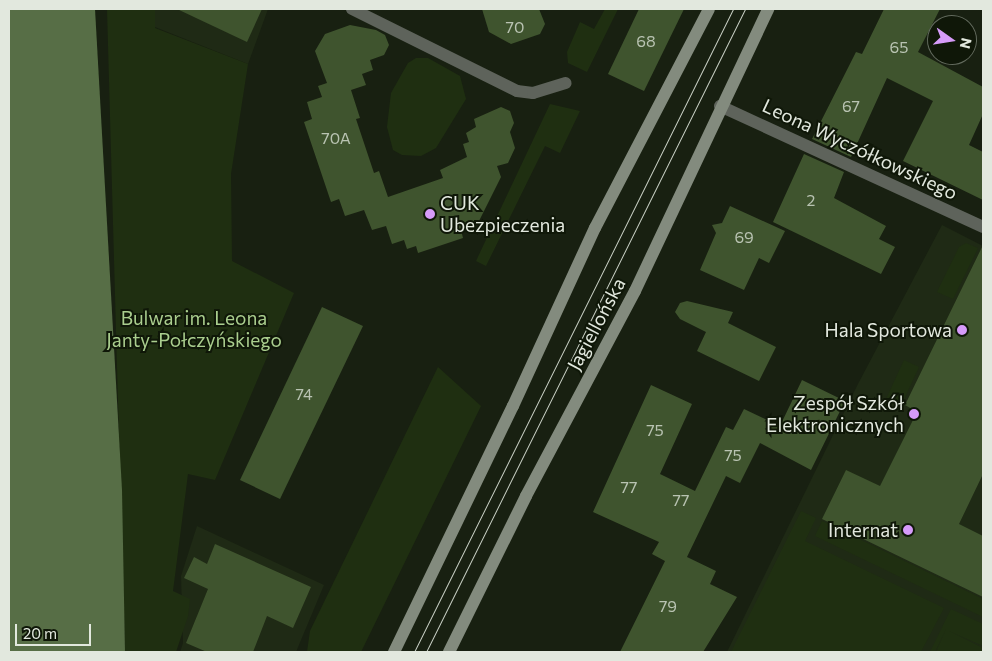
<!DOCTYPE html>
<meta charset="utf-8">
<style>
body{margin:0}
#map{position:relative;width:992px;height:661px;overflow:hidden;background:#182011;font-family:Commissioner,sans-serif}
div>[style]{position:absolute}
.built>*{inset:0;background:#1f2a15}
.green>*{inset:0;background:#1f2f11}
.water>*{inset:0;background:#576e46}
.building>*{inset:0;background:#3f542e}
.minor>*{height:12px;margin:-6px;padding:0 6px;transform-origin:6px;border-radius:6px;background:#5e635b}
.secondary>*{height:12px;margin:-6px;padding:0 6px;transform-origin:6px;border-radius:6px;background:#838b7e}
.tram>*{height:1px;margin:-0.5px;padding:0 0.5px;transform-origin:0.5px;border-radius:0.5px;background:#c8cfc4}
.dots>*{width:14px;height:14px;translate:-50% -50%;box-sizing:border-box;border:2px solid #0f1708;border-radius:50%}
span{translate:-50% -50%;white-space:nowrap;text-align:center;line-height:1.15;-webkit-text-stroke:4px #0f1708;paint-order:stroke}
.number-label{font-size:16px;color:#b9c3b2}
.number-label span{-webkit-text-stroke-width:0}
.street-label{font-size:19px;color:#e2e8de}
.poi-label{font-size:19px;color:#e2e8de}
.left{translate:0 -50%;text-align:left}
.right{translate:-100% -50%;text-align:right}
.park-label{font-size:19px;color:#aace8e}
.frame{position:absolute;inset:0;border:10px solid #e2e8de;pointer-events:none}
.north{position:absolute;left:927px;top:15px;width:50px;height:50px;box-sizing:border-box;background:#0f1708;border:1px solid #636b5e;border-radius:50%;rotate:103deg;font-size:14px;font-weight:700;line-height:20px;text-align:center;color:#e2e8de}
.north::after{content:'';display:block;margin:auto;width:18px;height:22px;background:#d69bf9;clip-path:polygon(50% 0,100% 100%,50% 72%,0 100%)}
.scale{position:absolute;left:15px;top:624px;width:76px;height:22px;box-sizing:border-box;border:2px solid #e2e8de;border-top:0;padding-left:6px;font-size:15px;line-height:18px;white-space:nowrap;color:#e2e8de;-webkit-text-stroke:4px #0f1708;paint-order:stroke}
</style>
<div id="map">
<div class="built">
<i style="clip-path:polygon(155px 9px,268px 9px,248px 64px,155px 27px)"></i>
<i style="clip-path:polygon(942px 225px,983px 246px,983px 652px,727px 652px,858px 384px)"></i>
<i style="clip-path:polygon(197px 526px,324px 585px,296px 652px,180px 652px,183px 643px,181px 576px)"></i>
</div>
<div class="green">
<i style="clip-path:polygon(107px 9px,155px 9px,155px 28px,248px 64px,231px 174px,232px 261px,294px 293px,215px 480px,188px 474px,173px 591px,190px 599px,188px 616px,176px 652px,125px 652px)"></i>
<i style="clip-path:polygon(605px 9px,618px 9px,587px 72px,568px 63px,567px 52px,580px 22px,594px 29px)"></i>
<i style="clip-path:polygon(416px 58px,428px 58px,460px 76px,466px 99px,436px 148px,421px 156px,402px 155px,393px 150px,387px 127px,391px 93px,408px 63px)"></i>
<i style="clip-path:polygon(550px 104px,580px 111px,560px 153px,545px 146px,486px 266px,476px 261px)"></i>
<i style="clip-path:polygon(966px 243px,978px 248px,953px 299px,937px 292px,959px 247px)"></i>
<i style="clip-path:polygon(904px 360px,919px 367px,901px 406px,886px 399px)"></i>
<i style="clip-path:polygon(438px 367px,481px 406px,361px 652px,307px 652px,310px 631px)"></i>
<i style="clip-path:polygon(801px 511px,816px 518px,805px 541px,944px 608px,921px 652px,731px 652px)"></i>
<i style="clip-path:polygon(822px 521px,983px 599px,983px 617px,815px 536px)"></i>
<i style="clip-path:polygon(951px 609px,983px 624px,983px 646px,949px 631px,983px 648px,983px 652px,936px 652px,946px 629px,935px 652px,930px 652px)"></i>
</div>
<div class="water">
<i style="clip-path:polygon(9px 9px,95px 9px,122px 490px,125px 652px,9px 652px)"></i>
</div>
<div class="building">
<i style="clip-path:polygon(177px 9px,262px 9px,247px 42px)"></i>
<i style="clip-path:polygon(482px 9px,539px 9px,545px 24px,540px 34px,511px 44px,489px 32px)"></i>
<i style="clip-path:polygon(639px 9px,684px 9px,644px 91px,608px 74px)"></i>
<i style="clip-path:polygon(884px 9px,940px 9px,918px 52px,983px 87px,983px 114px,969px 145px,983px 152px,983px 200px,903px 161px,933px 101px,887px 78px,851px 157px,812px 139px,856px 52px,862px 54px)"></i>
<i style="clip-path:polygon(350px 25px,376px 30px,385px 35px,389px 45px,384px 55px,370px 60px,373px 70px,362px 74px,366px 85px,351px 90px,360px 118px,356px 119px,374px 173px,379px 171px,388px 197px,443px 178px,440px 170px,467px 157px,463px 144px,469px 142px,466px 133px,476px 127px,474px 119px,501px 107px,510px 111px,514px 123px,510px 132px,515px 148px,508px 163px,497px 166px,501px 177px,477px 225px,461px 230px,463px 238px,418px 253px,416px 246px,407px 249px,404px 240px,392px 244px,386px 226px,372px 230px,364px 210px,345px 216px,339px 199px,331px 202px,304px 122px,312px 119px,307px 102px,322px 97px,318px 86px,327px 83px,315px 51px,325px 34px)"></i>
<i style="clip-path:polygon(804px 154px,844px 172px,834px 198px,886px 226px,879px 239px,895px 247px,881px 274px,773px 222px)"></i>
<i style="clip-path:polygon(730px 206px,785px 231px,769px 263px,759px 258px,744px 290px,700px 270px,716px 233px,712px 225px,722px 223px)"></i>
<i style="clip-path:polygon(983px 245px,983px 474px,959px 524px,983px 536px,983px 597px,822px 519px,846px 470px,880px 486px,917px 412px,905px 405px)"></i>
<i style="clip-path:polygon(687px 301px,733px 312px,728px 323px,776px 347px,759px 381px,697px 351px,706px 332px,680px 319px,675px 312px,680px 303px)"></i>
<i style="clip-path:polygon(322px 307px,363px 326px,280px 499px,240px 480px)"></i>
<i style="clip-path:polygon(802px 380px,845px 401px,811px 470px,760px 443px,740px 483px,726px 476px,687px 557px,716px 571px,710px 584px,737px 597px,703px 652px,620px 652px,665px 561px,652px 554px,659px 542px,593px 512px,651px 385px,692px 404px,660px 474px,695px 491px,726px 427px,733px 430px,744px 409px,780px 426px)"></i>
<i style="clip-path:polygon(215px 544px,311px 587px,293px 628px,267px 616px,253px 652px,207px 652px,186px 643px,208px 589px,184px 578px,194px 557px,207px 564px)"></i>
</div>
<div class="minor">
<i style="left:352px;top:9px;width:184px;rotate:26.4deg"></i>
<i style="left:517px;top:91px;width:16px;rotate:7deg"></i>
<i style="left:533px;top:93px;width:34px;rotate:-17deg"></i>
<i style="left:720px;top:106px;width:289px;rotate:24.7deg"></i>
</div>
<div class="secondary">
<i style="left:394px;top:652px;width:273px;rotate:-64.2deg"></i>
<i style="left:513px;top:406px;width:196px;rotate:-65.3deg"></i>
<i style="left:595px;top:228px;width:247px;rotate:-62.5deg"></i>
<i style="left:449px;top:652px;width:174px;rotate:-63.7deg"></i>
<i style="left:526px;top:496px;width:232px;rotate:-62deg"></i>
<i style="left:635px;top:291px;width:312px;rotate:-64.7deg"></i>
</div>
<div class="tram">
<i style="left:414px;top:652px;width:718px;rotate:-63.61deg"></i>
<i style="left:426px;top:652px;width:718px;rotate:-63.61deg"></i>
</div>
<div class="dots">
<i style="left:430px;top:214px;background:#d69bf9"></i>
<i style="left:962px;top:330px;background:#d69bf9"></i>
<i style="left:914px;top:414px;background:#d69bf9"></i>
<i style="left:908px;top:530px;background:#d69bf9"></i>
</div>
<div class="number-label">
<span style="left:515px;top:27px">70</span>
<span style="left:646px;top:41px">68</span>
<span style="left:899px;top:47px">65</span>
<span style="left:851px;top:106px">67</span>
<span style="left:336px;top:138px">70A</span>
<span style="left:811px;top:200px">2</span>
<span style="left:744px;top:237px">69</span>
<span style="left:304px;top:394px">74</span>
<span style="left:655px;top:430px">75</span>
<span style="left:733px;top:455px">75</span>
<span style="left:629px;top:487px">77</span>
<span style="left:681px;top:500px">77</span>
<span style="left:668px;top:606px">79</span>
</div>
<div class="street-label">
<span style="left:860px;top:149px;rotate:25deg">Leona Wyczółkowskiego</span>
<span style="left:596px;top:324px;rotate:-62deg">Jagiellońska</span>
</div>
<div class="poi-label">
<span class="left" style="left:440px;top:214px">CUK<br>Ubezpieczenia</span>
<span class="right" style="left:952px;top:330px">Hala Sportowa</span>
<span class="right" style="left:904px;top:414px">Zespół Szkół<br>Elektronicznych</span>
<span class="right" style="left:898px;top:530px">Internat</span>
</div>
<div class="park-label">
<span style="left:194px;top:329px">Bulwar im. Leona<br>Janty-Połczyńskiego</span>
</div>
<div class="frame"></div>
<div class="north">N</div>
<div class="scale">20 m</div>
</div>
